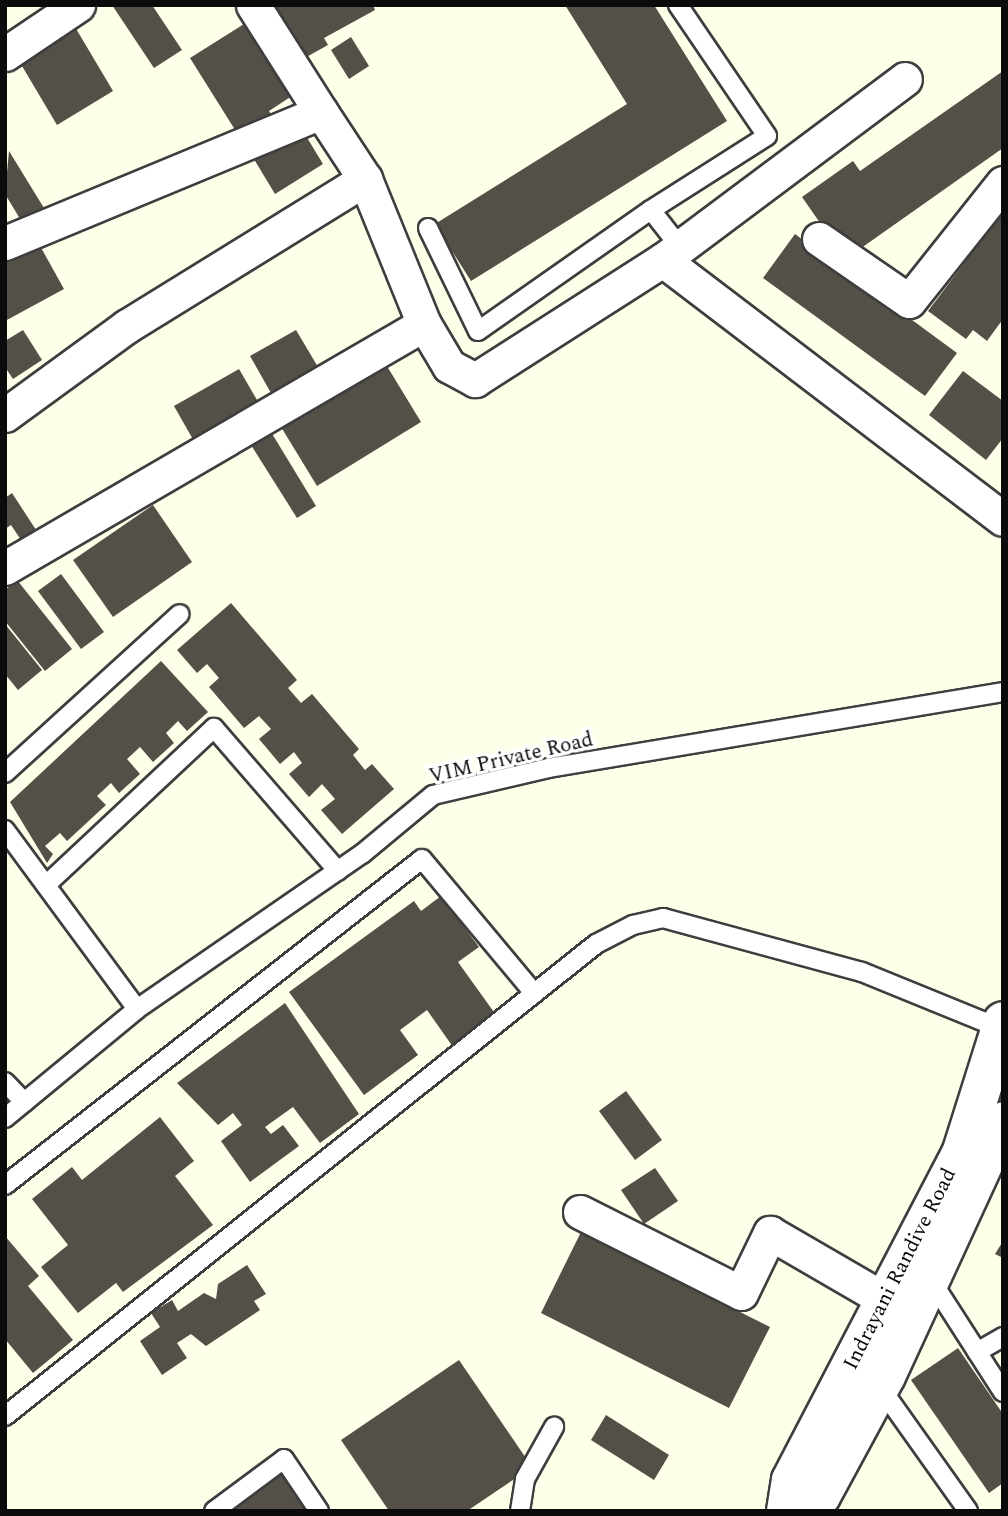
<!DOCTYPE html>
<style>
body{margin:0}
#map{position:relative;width:1008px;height:1516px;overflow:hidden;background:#feffe8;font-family:Spectral,serif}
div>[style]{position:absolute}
.building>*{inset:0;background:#544f47}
.roads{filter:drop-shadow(2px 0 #3e3e3e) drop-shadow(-2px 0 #3e3e3e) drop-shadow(0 2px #3e3e3e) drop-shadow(0 -2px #3e3e3e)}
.service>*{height:18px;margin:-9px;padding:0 9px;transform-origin:9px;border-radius:9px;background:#fff}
.minor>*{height:33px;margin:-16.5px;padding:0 16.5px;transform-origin:16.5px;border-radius:16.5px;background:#fff}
.tertiary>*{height:38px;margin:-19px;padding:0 19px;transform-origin:19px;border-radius:19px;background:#fff}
span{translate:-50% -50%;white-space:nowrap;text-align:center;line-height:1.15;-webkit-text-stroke:7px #fff;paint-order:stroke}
.street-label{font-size:21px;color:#0b0b0b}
.frame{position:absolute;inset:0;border:7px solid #0b0b0b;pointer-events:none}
</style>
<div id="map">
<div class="building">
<i style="clip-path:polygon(112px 5px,152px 5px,182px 50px,154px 68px)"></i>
<i style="clip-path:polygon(272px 5px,373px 5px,375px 10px,324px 38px,328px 45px,301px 60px)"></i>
<i style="clip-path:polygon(565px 5px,654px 5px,727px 121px,471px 281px,435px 224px,627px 104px)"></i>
<i style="clip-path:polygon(252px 19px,298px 92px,269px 111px,275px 120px,242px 141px,190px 58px)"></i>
<i style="clip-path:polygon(75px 27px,113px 91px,57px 125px,19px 61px)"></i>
<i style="clip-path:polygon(351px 37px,369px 66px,349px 79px,331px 50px)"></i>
<i style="clip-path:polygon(1003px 71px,1003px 148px,857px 251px,845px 234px,834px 243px,802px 197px,853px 161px,860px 171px)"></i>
<i style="clip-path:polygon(300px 126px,323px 164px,275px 194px,252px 156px)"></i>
<i style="clip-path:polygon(9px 151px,47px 213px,25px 227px,5px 194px)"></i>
<i style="clip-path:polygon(1003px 212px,1003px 319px,987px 341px,973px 330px,966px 339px,928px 311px)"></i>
<i style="clip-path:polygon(795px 234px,957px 353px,925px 396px,763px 278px)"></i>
<i style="clip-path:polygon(39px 244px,64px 289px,5px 321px,5px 262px)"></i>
<i style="clip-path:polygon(23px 330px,42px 360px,13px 379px,5px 367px,5px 341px)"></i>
<i style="clip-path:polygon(296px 330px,318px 367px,271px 393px,250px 356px)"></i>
<i style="clip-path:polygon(382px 358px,421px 422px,317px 486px,278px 422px)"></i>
<i style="clip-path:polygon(239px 369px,260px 405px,195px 443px,174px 406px)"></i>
<i style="clip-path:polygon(963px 371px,1003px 401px,1003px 438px,986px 460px,929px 415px)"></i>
<i style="clip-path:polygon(271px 432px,316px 506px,297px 518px,251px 445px)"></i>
<i style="clip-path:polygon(12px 493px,38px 533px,23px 543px,11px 525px,5px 529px,5px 498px)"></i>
<i style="clip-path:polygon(153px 505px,192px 562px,113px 617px,73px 560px)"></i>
<i style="clip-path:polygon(61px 574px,104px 632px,81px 649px,38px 591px)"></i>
<i style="clip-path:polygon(17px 580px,72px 649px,45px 671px,5px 621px,5px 590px)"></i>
<i style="clip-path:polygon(231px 603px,297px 680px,288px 688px,301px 703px,312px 694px,359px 749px,353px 755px,365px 770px,372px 764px,394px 789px,342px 834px,321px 810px,335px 799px,322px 784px,309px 797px,289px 774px,302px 763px,294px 752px,280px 764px,259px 739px,271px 729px,259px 716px,244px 728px,209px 687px,219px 678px,207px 664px,197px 673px,177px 650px)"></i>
<i style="clip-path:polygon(5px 624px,42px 670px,18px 690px,5px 674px)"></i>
<i style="clip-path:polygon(161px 661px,208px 712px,187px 731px,178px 721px,166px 733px,174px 743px,153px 762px,140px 747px,127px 759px,140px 774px,119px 793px,111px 783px,97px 796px,106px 805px,67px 841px,60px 833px,45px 846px,53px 854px,47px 863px,10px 802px)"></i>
<i style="clip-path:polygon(441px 896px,479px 947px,458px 962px,496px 1015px,453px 1047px,427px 1010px,400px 1030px,418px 1055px,364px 1095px,289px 992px,414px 901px,421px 911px)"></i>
<i style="clip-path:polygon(285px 1003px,359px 1114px,320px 1143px,293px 1107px,265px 1127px,271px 1134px,283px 1125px,299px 1146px,250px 1182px,221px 1141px,242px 1125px,233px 1113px,218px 1125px,177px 1083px)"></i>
<i style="clip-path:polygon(626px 1091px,662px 1140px,635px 1160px,599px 1111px)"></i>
<i style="clip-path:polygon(160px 1117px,194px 1161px,175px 1176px,213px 1225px,123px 1292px,116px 1283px,78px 1313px,41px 1267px,68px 1245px,32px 1199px,72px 1167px,82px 1180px)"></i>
<i style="clip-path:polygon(655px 1168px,678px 1201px,644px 1224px,621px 1190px)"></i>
<i style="clip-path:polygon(581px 1232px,770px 1327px,729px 1408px,541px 1313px)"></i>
<i style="clip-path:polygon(5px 1236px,39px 1276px,28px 1286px,73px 1340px,33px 1373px,5px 1339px)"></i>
<i style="clip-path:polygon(1003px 1241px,1003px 1258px,995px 1254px)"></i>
<i style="clip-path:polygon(247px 1265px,266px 1294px,254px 1301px,260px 1310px,206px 1346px,191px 1334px,177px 1343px,187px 1358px,162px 1375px,140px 1341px,160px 1327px,151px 1313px,172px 1300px,178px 1311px,204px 1293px,216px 1299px,218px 1284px)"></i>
<i style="clip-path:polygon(958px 1348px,1003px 1414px,1003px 1483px,989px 1493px,911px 1380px)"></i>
<i style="clip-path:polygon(459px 1360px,532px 1467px,467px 1511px,389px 1511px,341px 1440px)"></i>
<i style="clip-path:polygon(606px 1415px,669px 1455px,654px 1480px,591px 1440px)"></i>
<i style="clip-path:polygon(280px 1471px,307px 1511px,222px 1511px)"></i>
</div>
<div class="roads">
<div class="service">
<i style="left:678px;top:5px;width:158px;rotate:55.8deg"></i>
<i style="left:767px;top:136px;width:138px;rotate:147.5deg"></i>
<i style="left:651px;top:210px;width:47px;rotate:51.9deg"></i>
<i style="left:428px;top:228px;width:114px;rotate:64.1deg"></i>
<i style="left:478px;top:331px;width:211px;rotate:-35deg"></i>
<i style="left:5px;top:773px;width:236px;rotate:-42.3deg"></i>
<i style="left:5px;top:830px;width:222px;rotate:53.6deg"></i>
<i style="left:46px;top:885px;width:230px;rotate:-43.1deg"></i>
<i style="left:214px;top:728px;width:189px;rotate:49.1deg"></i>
<i style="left:5px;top:1082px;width:28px;rotate:46deg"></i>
<i style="left:5px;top:1118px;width:171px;rotate:-39.5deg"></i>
<i style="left:137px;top:1009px;width:273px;rotate:-34.6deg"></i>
<i style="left:362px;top:854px;width:92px;rotate:-39.7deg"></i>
<i style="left:433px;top:795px;width:119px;rotate:-13.1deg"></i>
<i style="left:549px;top:768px;width:460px;rotate:-9.5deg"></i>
<i style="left:5px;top:1185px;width:529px;rotate:-38.02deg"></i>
<i style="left:422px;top:859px;width:175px;rotate:50.1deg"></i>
<i style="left:931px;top:1280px;width:133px;rotate:57.3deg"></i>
<i style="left:977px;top:1352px;width:30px;rotate:-30deg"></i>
<i style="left:880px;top:1387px;width:152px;rotate:54.6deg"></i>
<i style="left:5px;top:1416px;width:756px;rotate:-38.61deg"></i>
<i style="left:596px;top:944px;width:42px;rotate:-27.2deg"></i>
<i style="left:633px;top:925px;width:31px;rotate:-13deg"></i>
<i style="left:663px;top:918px;width:206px;rotate:15.2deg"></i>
<i style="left:862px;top:972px;width:151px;rotate:22.2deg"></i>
<i style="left:214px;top:1511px;width:87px;rotate:-36.6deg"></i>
<i style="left:284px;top:1459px;width:63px;rotate:56.1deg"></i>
<i style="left:520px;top:1511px;width:32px;rotate:-81deg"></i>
<i style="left:525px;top:1479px;width:60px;rotate:-60.9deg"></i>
</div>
<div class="minor">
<i style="left:253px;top:5px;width:127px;rotate:57.6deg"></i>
<i style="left:5px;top:54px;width:88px;rotate:-33.9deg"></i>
<i style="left:819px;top:239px;width:109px;rotate:34.6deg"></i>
<i style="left:909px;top:301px;width:151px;rotate:-51.5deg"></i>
<i style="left:5px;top:243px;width:342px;rotate:-22.5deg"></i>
<i style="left:321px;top:112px;width:80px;rotate:56.7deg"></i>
<i style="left:365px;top:179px;width:157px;rotate:67.9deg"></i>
<i style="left:424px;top:324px;width:485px;rotate:149.8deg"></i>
<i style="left:663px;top:260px;width:302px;rotate:-36.8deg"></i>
<i style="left:424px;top:324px;width:49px;rotate:59.2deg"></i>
<i style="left:449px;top:366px;width:30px;rotate:28deg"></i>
<i style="left:475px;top:380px;width:223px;rotate:-32.6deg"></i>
<i style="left:663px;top:260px;width:427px;rotate:37.3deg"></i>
<i style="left:5px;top:415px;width:151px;rotate:-36.1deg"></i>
<i style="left:127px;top:326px;width:280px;rotate:-31.7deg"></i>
<i style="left:580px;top:1212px;width:180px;rotate:26.7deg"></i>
<i style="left:741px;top:1293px;width:67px;rotate:-64.2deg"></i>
<i style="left:770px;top:1233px;width:132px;rotate:30.1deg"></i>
</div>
<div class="tertiary">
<i style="left:786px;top:1511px;width:31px;rotate:-81deg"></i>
<i style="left:791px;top:1480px;width:371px;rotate:-62.5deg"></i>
<i style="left:962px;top:1151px;width:136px;rotate:-72.5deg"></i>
<i style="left:806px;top:1511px;width:21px;rotate:-45deg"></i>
<i style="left:821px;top:1496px;width:136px;rotate:-61.6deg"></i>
<i style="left:886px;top:1376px;width:280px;rotate:-65.3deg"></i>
</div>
</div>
<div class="street-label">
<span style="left:511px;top:758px;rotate:-13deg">VIM Private Road</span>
<span style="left:900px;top:1269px;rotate:-63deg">Indrayani Randive Road</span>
</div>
<div class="frame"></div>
</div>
